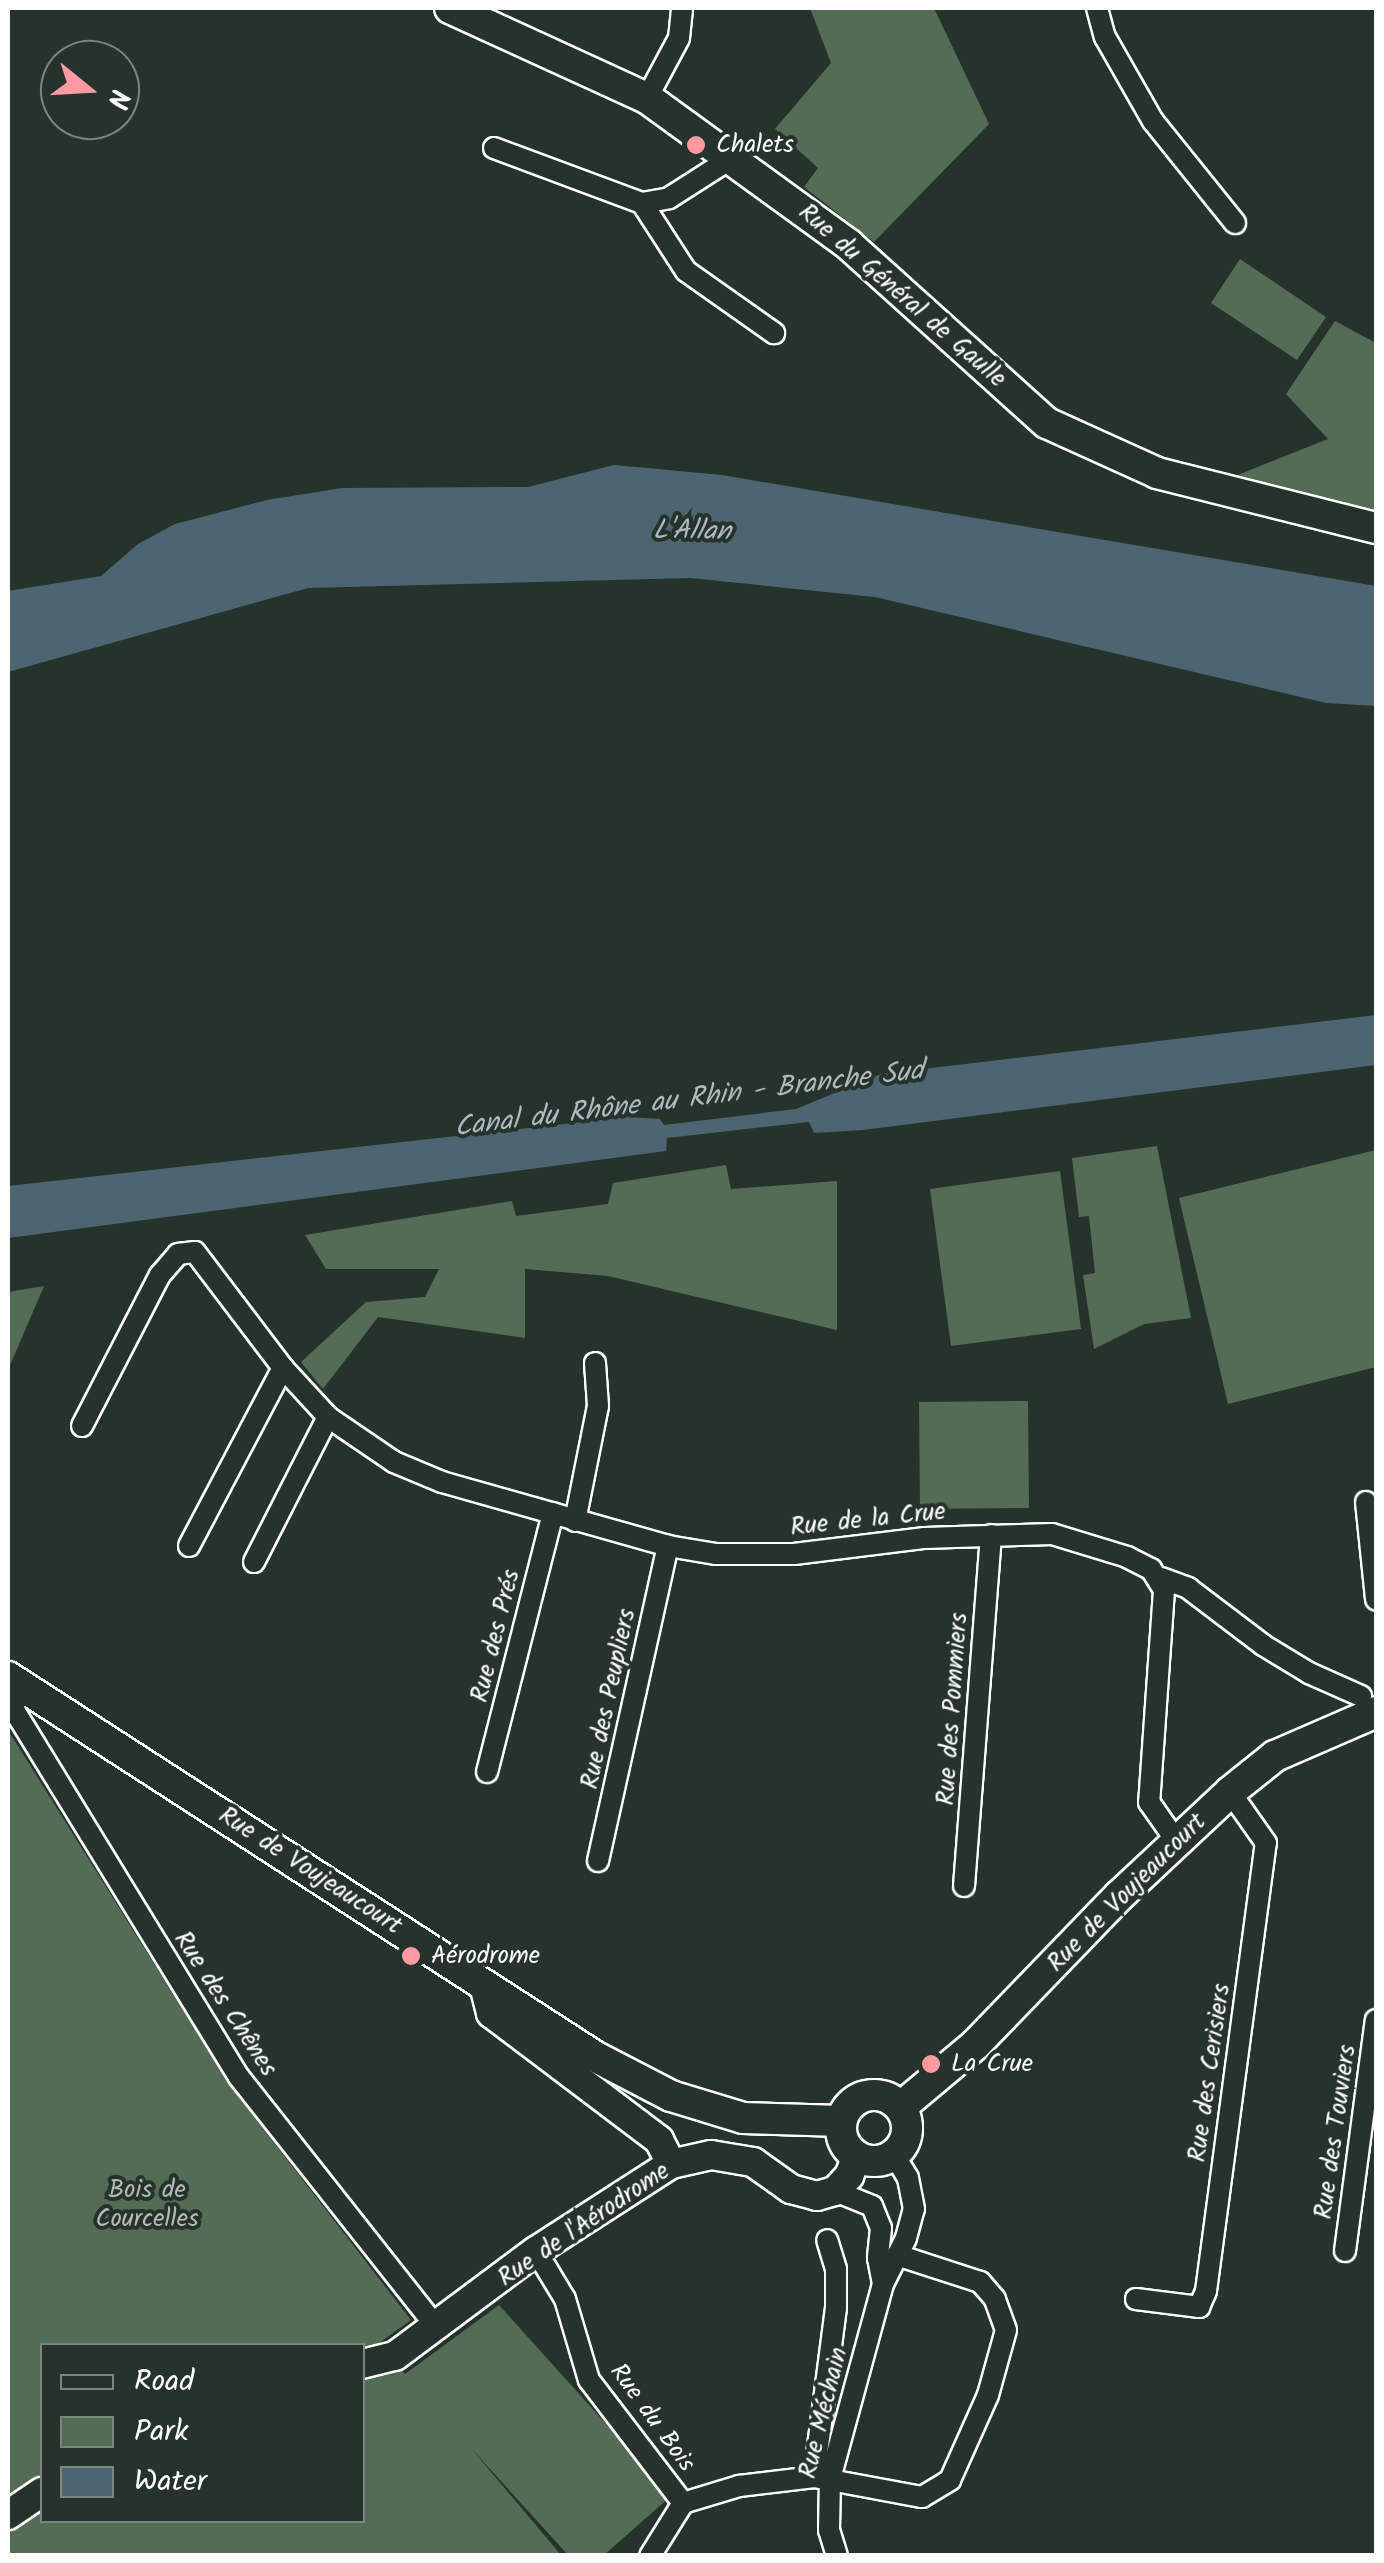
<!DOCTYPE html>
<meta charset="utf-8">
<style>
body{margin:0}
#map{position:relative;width:1384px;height:2563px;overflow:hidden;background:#26332d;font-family:Kalam,sans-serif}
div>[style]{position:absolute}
.green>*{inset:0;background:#536d54}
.water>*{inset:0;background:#4c6570}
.roads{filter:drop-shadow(2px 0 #fff) drop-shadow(-2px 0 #fff) drop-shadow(0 2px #fff) drop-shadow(0 -2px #fff)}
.minor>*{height:20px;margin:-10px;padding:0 10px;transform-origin:10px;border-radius:10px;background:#26332d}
.tertiary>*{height:28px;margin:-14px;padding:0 14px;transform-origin:14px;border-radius:14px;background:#26332d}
.secondary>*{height:30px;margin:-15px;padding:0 15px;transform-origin:15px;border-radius:15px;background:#26332d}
.secondary>.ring{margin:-15px;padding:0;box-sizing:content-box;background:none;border:30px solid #26332d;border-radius:50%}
.dots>*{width:28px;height:28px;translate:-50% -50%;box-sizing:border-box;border:5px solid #26332d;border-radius:50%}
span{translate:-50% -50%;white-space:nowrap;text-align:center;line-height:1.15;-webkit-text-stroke:8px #26332d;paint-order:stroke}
.poi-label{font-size:25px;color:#fff}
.left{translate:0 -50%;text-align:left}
.street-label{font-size:25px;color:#fff}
.park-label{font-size:25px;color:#b2bdb2}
.water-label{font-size:28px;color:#aebabf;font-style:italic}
.frame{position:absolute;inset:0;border:10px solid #fff;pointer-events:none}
.legend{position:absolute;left:40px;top:2343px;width:325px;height:180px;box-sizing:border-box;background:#26332d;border:2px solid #7d8581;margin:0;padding:12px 18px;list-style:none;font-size:30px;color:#fff}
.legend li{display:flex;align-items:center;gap:20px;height:50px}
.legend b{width:50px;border:2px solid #7d8581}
.north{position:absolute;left:40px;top:40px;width:100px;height:100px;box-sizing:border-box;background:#26332d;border:2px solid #7d8581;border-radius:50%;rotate:108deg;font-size:28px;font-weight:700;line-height:40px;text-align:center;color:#fff}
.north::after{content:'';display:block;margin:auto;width:35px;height:45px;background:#ff9aa2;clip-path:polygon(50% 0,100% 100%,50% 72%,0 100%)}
</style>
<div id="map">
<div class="green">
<i style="clip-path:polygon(810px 8px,934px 8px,989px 124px,874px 242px,804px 187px,818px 168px,775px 129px,831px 63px)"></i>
<i style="clip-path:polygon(1240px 259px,1326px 317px,1297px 360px,1211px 303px)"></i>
<i style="clip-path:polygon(1335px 321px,1376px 343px,1376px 517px,1220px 482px,1328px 439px,1286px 394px)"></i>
<i style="clip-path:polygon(1157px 1146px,1191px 1318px,1144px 1324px,1094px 1349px,1083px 1275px,1095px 1273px,1089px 1216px,1079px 1217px,1072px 1158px)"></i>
<i style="clip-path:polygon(1376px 1150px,1376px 1367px,1228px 1404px,1179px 1198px)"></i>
<i style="clip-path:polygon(726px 1165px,731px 1189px,837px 1181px,837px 1330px,608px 1276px,525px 1269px,525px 1338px,378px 1317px,323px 1389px,301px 1362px,366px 1302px,425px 1297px,439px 1269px,326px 1269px,305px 1235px,512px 1201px,516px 1216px,608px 1204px,613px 1183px)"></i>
<i style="clip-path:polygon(1060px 1171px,1081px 1329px,951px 1346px,930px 1189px)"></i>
<i style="clip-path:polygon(44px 1286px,8px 1370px,8px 1292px)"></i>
<i style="clip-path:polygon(1028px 1401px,1029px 1508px,920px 1509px,919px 1402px)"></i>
<i style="clip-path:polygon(evenodd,8px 1730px,231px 2087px,411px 2320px,379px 2343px,405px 2374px,499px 2305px,671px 2496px,604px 2555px,568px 2555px,470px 2447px,561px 2555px,8px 2555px,8px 1730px,42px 2346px,362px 2346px,362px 2520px,42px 2520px,42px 2346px)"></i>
</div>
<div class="water">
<i style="clip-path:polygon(614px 465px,722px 475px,1376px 586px,1376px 706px,1326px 703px,875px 597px,690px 578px,308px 588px,8px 672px,8px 591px,101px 576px,138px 544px,175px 524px,267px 500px,342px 488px,528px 487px)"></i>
<i style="clip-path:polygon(1376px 1015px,1376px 1065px,863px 1130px,814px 1133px,809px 1122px,667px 1138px,666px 1151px,8px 1238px,8px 1186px,627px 1117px,660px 1119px,664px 1125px,796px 1109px,881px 1074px)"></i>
</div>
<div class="roads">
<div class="minor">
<i style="left:1097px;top:8px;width:30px;rotate:75deg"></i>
<i style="left:1105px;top:37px;width:97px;rotate:60.3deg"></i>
<i style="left:1153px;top:121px;width:131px;rotate:51.2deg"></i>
<i style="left:647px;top:98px;width:68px;rotate:-61.9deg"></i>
<i style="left:679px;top:38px;width:30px;rotate:-84deg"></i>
<i style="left:494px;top:148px;width:158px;rotate:20.4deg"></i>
<i style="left:642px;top:203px;width:27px;rotate:-10deg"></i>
<i style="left:669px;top:198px;width:72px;rotate:-32.6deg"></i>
<i style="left:642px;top:203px;width:81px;rotate:57.1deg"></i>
<i style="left:686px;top:271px;width:108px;rotate:35.2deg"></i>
<i style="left:82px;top:1426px;width:170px;rotate:-62.7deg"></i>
<i style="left:160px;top:1275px;width:28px;rotate:-49deg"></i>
<i style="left:178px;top:1254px;width:17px;rotate:-7deg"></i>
<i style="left:195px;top:1252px;width:146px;rotate:52.8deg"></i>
<i style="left:283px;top:1368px;width:67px;rotate:47.4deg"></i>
<i style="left:328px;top:1417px;width:80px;rotate:34.3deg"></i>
<i style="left:394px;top:1462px;width:52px;rotate:22.6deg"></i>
<i style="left:442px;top:1482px;width:235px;rotate:15.8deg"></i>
<i style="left:668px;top:1546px;width:49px;rotate:9.5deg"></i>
<i style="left:716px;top:1554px;width:78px"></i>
<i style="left:794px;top:1554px;width:132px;rotate:-7deg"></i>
<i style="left:925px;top:1538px;width:127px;rotate:-1.8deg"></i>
<i style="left:1052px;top:1534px;width:78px;rotate:17deg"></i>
<i style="left:1127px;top:1557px;width:27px;rotate:27deg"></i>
<i style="left:1151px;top:1569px;width:25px;rotate:58deg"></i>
<i style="left:1164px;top:1590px;width:213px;rotate:94deg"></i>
<i style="left:1149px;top:1802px;width:49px;rotate:55deg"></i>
<i style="left:1366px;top:1502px;width:98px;rotate:84.1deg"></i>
<i style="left:575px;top:1521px;width:117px;rotate:-78.7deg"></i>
<i style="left:598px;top:1406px;width:43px;rotate:-94deg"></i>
<i style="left:189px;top:1546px;width:201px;rotate:-62.2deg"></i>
<i style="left:254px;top:1562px;width:163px;rotate:-63deg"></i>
<i style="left:1161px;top:1578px;width:29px;rotate:20deg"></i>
<i style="left:1188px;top:1588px;width:94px;rotate:37.2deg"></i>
<i style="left:1263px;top:1645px;width:54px;rotate:31.3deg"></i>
<i style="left:1309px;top:1673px;width:57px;rotate:23.9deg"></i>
<i style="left:16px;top:1683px;width:27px;rotate:94deg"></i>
<i style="left:14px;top:1710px;width:430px;rotate:58.5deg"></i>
<i style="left:239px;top:2077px;width:320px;rotate:51.7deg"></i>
<i style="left:487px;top:1772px;width:267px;rotate:-75.7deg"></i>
<i style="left:598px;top:1861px;width:323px;rotate:-77.5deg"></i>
<i style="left:964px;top:1886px;width:352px;rotate:-85.6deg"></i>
<i style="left:835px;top:2191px;width:40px;rotate:22deg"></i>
<i style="left:872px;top:2206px;width:24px;rotate:68deg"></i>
<i style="left:881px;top:2228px;width:30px;rotate:96deg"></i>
<i style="left:878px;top:2258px;width:26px;rotate:79deg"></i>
<i style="left:536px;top:2251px;width:56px;rotate:58.9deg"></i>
<i style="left:565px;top:2299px;width:84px;rotate:73.5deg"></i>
<i style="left:589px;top:2380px;width:155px;rotate:52.6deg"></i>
<i style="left:1345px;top:2251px;width:233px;rotate:-82.4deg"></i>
<i style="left:1136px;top:2299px;width:64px;rotate:7.2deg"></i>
<i style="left:1199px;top:2307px;width:17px;rotate:-66deg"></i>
<i style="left:1206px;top:2291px;width:452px;rotate:-82.4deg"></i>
<i style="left:1266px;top:1843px;width:62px;rotate:-125.2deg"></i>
<i style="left:814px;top:2477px;width:170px;rotate:-82.6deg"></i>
<i style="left:836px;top:2308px;width:39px;rotate:-90deg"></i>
<i style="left:836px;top:2269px;width:30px;rotate:-107deg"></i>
<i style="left:650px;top:2556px;width:62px;rotate:-58.1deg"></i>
<i style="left:683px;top:2503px;width:59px;rotate:-16.9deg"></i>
<i style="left:739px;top:2486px;width:76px;rotate:-6.8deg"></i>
<i style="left:814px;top:2477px;width:110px;rotate:10.5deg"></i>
<i style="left:922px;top:2497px;width:33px;rotate:-31deg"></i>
<i style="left:950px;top:2480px;width:93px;rotate:-65.9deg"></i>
<i style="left:988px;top:2395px;width:67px;rotate:-74.5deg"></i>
<i style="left:1006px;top:2330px;width:33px;rotate:-110deg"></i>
<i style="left:995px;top:2299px;width:23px;rotate:-131deg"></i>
<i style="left:980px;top:2282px;width:87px;rotate:-162deg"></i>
<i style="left:837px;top:2556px;width:27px;rotate:-107deg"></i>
<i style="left:829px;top:2530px;width:51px;rotate:-88.9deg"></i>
<i style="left:830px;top:2479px;width:202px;rotate:-74.8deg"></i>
<i style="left:883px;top:2284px;width:51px;rotate:-63.4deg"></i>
<i style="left:906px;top:2238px;width:30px;rotate:-75deg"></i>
<i style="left:914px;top:2209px;width:32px;rotate:-101deg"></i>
<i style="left:908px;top:2178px;width:27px;rotate:-121deg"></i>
</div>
<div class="tertiary">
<i style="left:484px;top:1985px;width:29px;rotate:76deg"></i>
<i style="left:491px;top:2013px;width:211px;rotate:37.1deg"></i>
<i style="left:659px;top:2140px;width:27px;rotate:63deg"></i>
<i style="left:362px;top:2364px;width:34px;rotate:-14deg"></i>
<i style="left:395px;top:2356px;width:176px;rotate:-36.7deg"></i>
<i style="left:536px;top:2251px;width:161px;rotate:-32.8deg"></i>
<i style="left:671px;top:2164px;width:41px;rotate:-12.7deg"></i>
<i style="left:711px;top:2155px;width:43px;rotate:9.5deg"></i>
<i style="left:753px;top:2162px;width:47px;rotate:35.4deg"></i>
<i style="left:791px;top:2189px;width:27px;rotate:15deg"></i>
<i style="left:817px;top:2196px;width:19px;rotate:-16deg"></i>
<i style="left:835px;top:2191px;width:21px;rotate:-47deg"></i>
<i style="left:849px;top:2176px;width:22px;rotate:-68deg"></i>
<i style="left:8px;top:2515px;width:41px;rotate:-34.1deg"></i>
</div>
<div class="secondary">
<i style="left:450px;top:8px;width:217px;rotate:24.6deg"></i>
<i style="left:647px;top:98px;width:250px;rotate:36deg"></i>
<i style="left:849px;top:245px;width:266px;rotate:42deg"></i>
<i style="left:1047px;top:423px;width:121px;rotate:24.4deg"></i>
<i style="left:1157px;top:473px;width:226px;rotate:14.1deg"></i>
<i style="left:8px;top:1677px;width:698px;rotate:32.89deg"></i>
<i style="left:594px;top:2056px;width:87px;rotate:27.5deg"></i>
<i style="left:671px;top:2096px;width:75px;rotate:17deg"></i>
<i style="left:743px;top:2118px;width:98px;rotate:1.8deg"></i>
<i class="ring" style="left:841px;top:2095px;width:36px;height:36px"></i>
<i style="left:901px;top:2107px;width:98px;rotate:-40deg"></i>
<i style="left:976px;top:2044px;width:206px;rotate:-46deg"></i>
<i style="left:1119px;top:1896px;width:152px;rotate:-43.1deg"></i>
<i style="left:1230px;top:1792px;width:58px;rotate:-38.7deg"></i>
<i style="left:1275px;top:1756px;width:110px;rotate:-23.5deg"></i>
</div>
</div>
<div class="dots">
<i style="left:696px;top:145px;background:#ff9aa2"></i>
<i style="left:411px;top:1956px;background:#ff9aa2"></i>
<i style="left:931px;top:2064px;background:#ff9aa2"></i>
</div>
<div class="poi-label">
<span class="left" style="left:716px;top:145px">Chalets</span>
<span class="left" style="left:431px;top:1956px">Aérodrome</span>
<span class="left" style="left:951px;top:2064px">La Crue</span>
</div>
<div class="street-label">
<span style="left:902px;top:296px;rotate:41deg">Rue du Général de Gaulle</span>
<span style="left:868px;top:1520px;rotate:-6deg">Rue de la Crue</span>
<span style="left:496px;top:1636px;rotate:-76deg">Rue des Prés</span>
<span style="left:609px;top:1699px;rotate:-78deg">Rue des Peupliers</span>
<span style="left:953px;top:1709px;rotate:-86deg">Rue des Pommiers</span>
<span style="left:310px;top:1871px;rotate:33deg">Rue de Voujeaucourt</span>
<span style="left:1127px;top:1893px;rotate:-45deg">Rue de Voujeaucourt</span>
<span style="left:225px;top:2004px;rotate:57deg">Rue des Chênes</span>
<span style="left:1210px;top:2073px;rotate:-82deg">Rue des Cerisiers</span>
<span style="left:1336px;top:2132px;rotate:-82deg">Rue des Touviers</span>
<span style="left:584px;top:2225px;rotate:-34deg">Rue de l'Aérodrome</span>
<span style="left:824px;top:2413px;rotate:-76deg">Rue Méchain</span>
<span style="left:652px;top:2418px;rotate:54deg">Rue du Bois</span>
</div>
<div class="park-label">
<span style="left:147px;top:2205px">Bois de<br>Courcelles</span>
</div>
<div class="water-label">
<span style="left:692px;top:532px;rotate:1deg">L'Allan</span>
<span style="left:689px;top:1100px;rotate:-7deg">Canal du Rhône au Rhin - Branche Sud</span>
</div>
<div class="frame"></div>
<ul class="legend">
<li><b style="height:12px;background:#26332d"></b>Road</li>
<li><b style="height:28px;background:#536d54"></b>Park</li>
<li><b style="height:28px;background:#4c6570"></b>Water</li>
</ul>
<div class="north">N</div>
</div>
